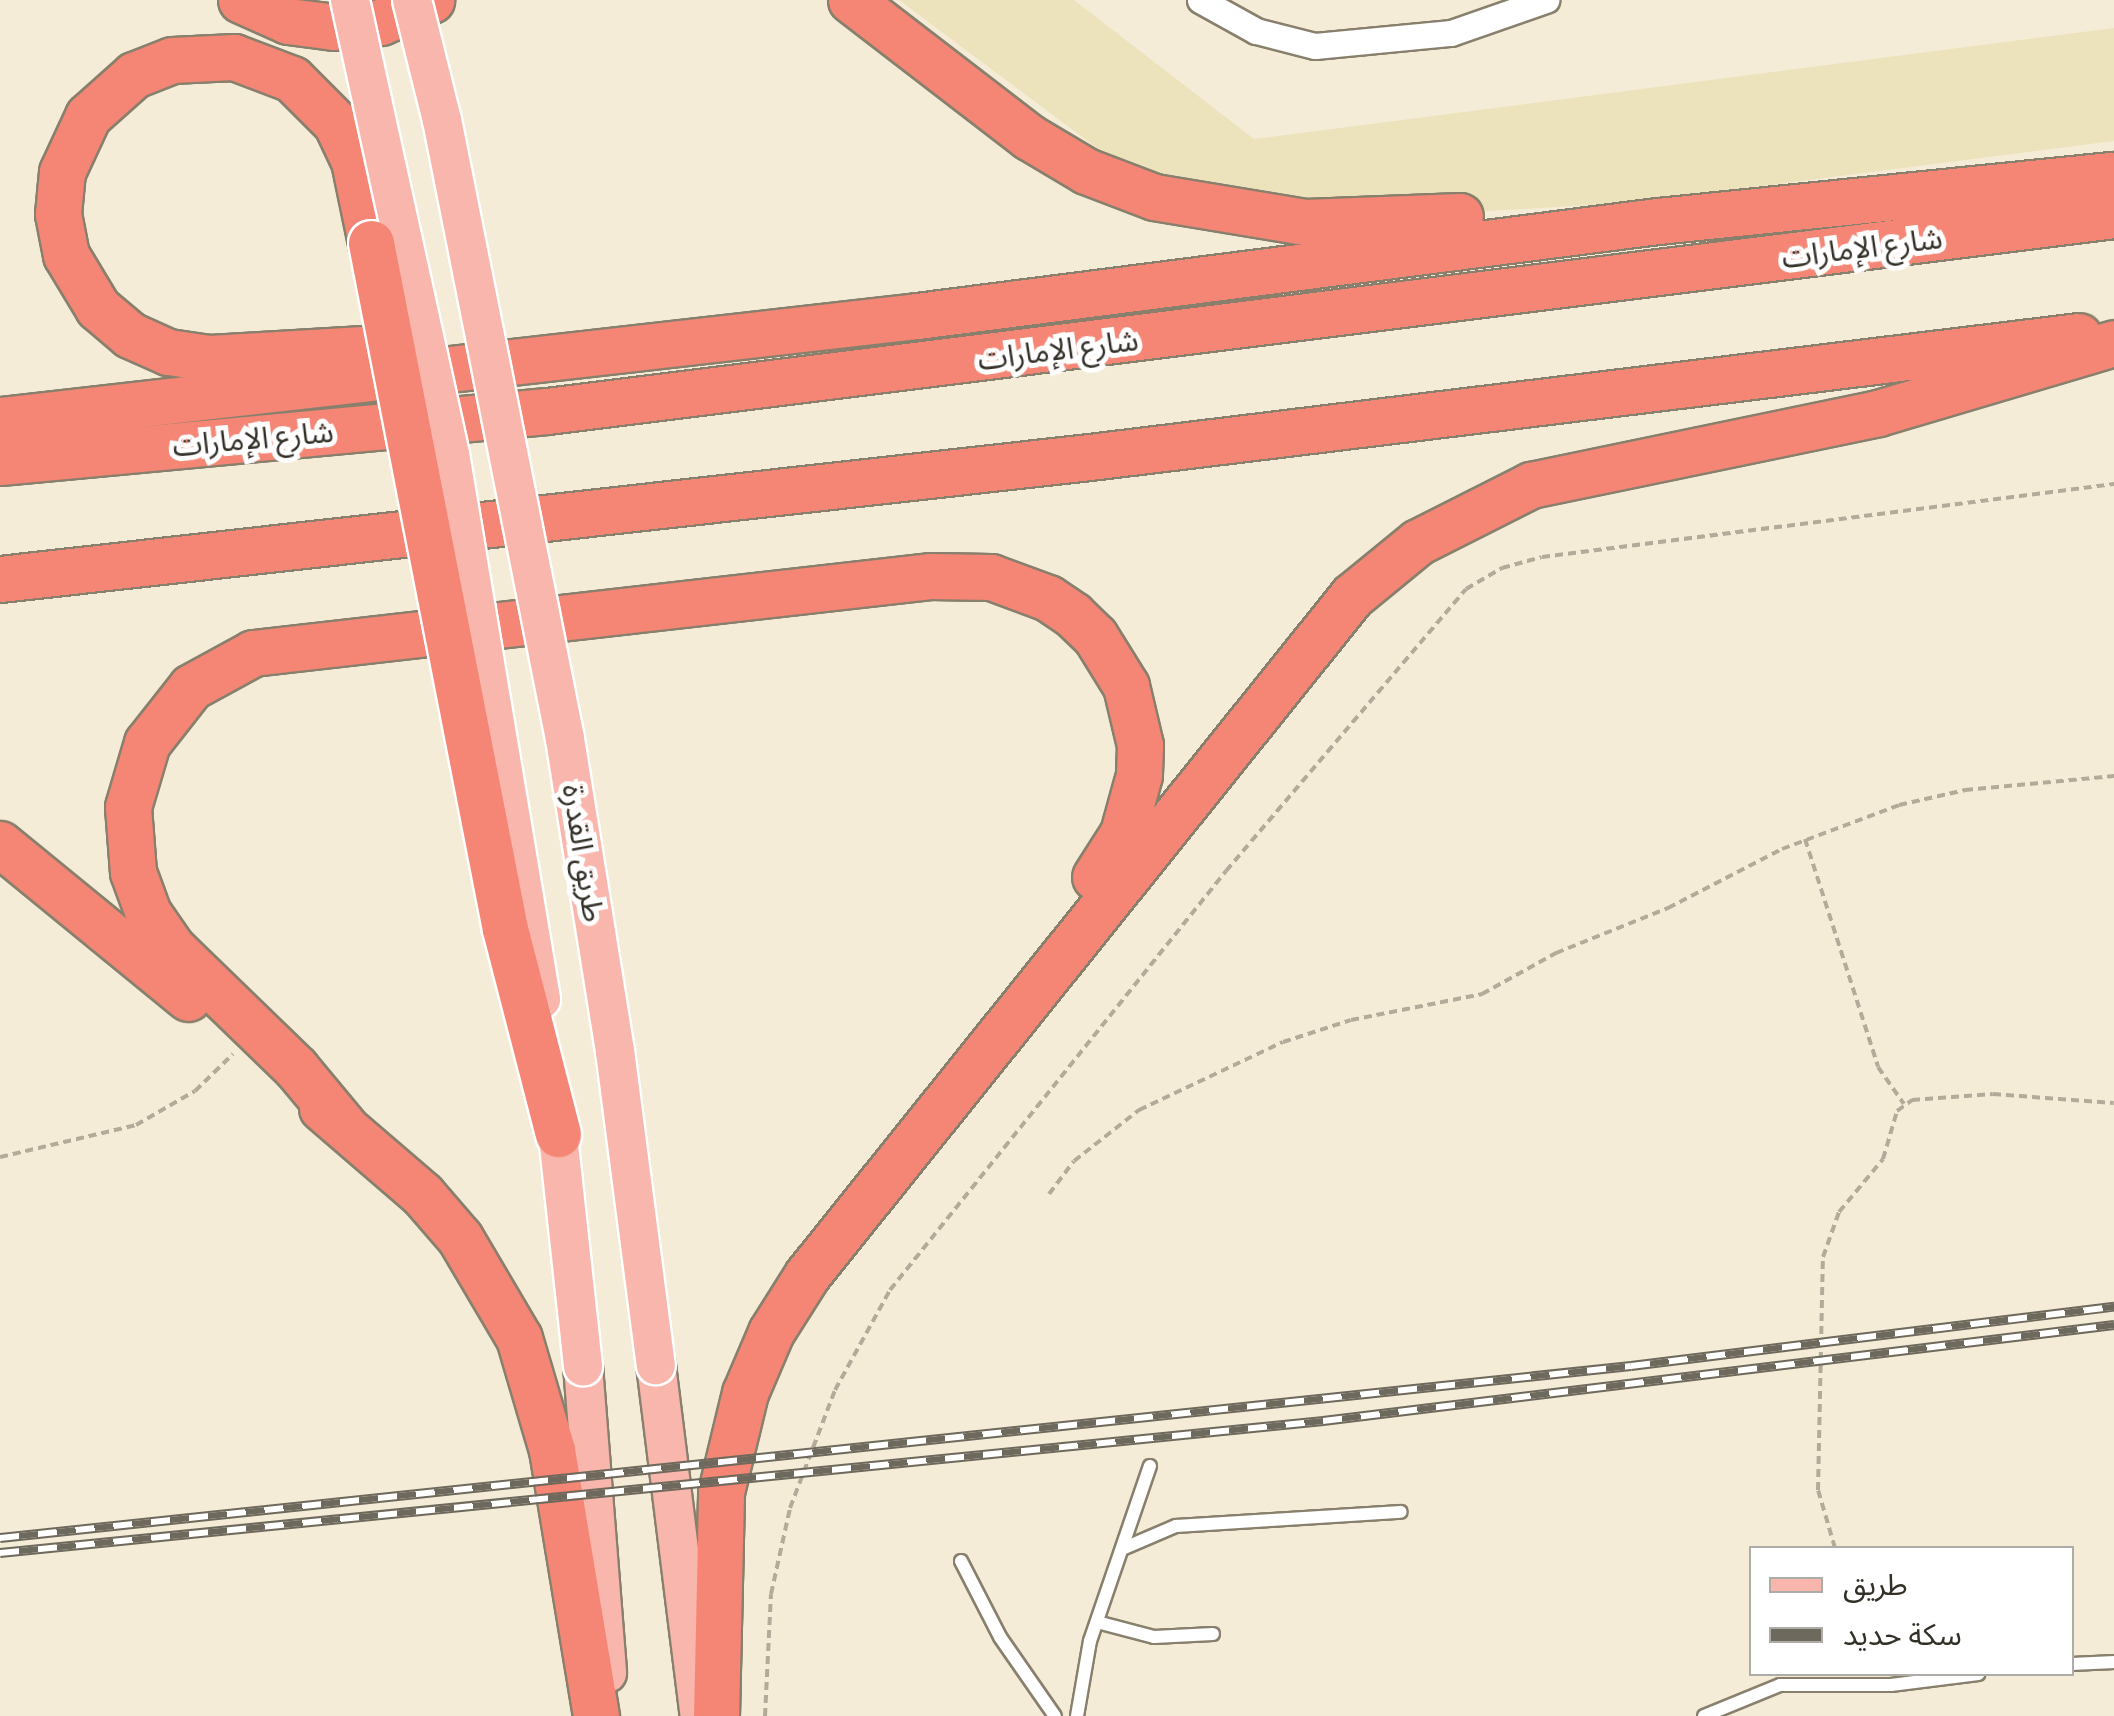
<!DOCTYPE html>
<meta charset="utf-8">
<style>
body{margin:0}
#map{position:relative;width:2114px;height:1716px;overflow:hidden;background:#f5ecd7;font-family:"Archivo Narrow","Noto Sans Arabic",sans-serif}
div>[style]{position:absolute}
.sand>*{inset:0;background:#ece3bd}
.path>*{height:4px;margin-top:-2px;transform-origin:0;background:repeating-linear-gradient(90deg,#b2ab9a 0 8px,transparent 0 13px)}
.roads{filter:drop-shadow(2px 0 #88806d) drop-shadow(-2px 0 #88806d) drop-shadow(0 2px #88806d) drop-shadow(0 -2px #88806d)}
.service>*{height:12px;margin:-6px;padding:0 6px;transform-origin:6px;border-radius:6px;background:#fff}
.minor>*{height:25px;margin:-12.5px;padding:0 12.5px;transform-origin:12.5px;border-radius:12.5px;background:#fff}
.primary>*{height:38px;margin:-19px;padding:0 19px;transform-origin:19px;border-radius:19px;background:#f9b6ac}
.motorway>*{height:45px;margin:-22.5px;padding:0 22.5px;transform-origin:22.5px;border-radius:22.5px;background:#f58675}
.rail>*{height:10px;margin-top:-5px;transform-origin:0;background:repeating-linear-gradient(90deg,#fff 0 19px,#6e695d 0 38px);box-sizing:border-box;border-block:2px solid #6e695d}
.bridges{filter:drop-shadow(2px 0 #fff) drop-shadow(-2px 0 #fff) drop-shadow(0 2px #fff) drop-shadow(0 -2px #fff)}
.primary-bridge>*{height:38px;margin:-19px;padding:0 19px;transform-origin:19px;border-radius:19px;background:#f9b6ac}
.motorway-bridge>*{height:45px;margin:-22.5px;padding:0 22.5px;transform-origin:22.5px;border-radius:22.5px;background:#f58675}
span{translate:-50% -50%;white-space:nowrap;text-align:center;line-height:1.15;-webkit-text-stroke:10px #fff;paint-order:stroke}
.street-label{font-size:30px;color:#333028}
.legend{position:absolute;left:1749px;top:1546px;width:325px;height:130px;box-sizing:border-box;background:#fff;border:2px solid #adaca9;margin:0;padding:12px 18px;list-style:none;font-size:30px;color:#333028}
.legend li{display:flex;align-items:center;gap:20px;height:50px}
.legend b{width:50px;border:2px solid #adaca9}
</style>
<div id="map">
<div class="sand">
<i style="clip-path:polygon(899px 0,1074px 0,1254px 139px,2114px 28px,2114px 141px,1637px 202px,1330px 221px,1129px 172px)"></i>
</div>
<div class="path">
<i style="left:1805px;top:839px;width:239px;rotate:72.2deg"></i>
<i style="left:1878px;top:1067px;width:45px;rotate:54.9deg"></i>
<i style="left:0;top:1157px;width:140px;rotate:-13.2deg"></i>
<i style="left:136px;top:1125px;width:68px;rotate:-30deg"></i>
<i style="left:195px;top:1091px;width:53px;rotate:-44.2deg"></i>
<i style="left:1049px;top:1194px;width:41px;rotate:-52.9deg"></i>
<i style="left:1074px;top:1161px;width:83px;rotate:-38.1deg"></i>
<i style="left:1139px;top:1110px;width:159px;rotate:-25.3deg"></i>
<i style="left:1283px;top:1042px;width:71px;rotate:-17.9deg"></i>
<i style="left:1351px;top:1020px;width:134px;rotate:-11.2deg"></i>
<i style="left:1482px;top:994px;width:85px;rotate:-29deg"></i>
<i style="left:1556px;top:953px;width:121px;rotate:-21.9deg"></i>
<i style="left:1668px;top:908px;width:128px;rotate:-27.4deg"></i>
<i style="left:1782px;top:849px;width:125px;rotate:-20.6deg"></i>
<i style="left:1899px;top:805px;width:68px;rotate:-12.8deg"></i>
<i style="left:1965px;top:790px;width:150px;rotate:-5.4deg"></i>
<i style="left:1835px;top:1548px;width:60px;rotate:-106.3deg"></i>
<i style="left:1818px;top:1490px;width:233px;rotate:-88.8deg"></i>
<i style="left:1823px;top:1257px;width:48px;rotate:-70.4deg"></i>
<i style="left:1839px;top:1212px;width:69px;rotate:-50.3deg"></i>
<i style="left:1883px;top:1159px;width:50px;rotate:-73.7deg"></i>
<i style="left:1897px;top:1111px;width:19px;rotate:-36deg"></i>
<i style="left:1912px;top:1100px;width:81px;rotate:-4.2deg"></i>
<i style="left:1993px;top:1094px;width:121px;rotate:4.3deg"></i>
<i style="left:765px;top:1716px;width:122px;rotate:-87.2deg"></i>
<i style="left:771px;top:1594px;width:88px;rotate:-77.5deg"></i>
<i style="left:790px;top:1508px;width:126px;rotate:-69.1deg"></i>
<i style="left:835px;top:1390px;width:114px;rotate:-61.2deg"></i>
<i style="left:890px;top:1290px;width:537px;rotate:-51.27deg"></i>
<i style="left:1226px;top:871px;width:370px;rotate:-49.6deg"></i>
<i style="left:1466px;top:589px;width:42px;rotate:-30.3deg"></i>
<i style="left:1502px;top:568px;width:41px;rotate:-15.4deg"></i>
<i style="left:1542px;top:557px;width:577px;rotate:-7.27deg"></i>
</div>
<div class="roads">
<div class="service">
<i style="left:1122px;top:1549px;width:59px;rotate:-23.1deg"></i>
<i style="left:1176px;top:1526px;width:225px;rotate:-3.6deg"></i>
<i style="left:961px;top:1561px;width:85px;rotate:62.8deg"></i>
<i style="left:1000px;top:1637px;width:96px;rotate:55.2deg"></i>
<i style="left:1097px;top:1622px;width:59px;rotate:14.7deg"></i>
<i style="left:1154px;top:1637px;width:59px;rotate:-2.9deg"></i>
<i style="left:2072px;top:1664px;width:42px;rotate:-2.7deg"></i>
<i style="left:1077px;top:1716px;width:76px;rotate:-80.2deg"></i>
<i style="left:1090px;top:1641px;width:185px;rotate:-71.1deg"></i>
<i style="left:1704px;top:1716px;width:82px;rotate:-22.2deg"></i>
<i style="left:1780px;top:1685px;width:111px"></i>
<i style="left:1891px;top:1685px;width:88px;rotate:-7.2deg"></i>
</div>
<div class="minor">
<i style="left:1200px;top:0;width:64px;rotate:29deg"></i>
<i style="left:1256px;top:31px;width:61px;rotate:14.3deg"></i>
<i style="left:1315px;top:46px;width:137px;rotate:-5.5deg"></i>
<i style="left:1451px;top:33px;width:101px;rotate:-19.2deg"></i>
</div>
<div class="primary">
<i style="left:656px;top:1365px;width:354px;rotate:82.9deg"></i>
<i style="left:583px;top:1366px;width:308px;rotate:85.5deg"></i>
</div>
<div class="motorway">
<i style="left:241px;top:0;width:51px;rotate:24.1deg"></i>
<i style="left:288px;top:21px;width:46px;rotate:7.4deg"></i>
<i style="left:334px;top:27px;width:47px;rotate:-6.1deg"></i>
<i style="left:381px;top:22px;width:55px;rotate:-23.7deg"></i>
<i style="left:851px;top:0;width:225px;rotate:37.6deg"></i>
<i style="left:1029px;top:137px;width:66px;rotate:30.8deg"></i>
<i style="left:1086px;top:171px;width:73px;rotate:20.9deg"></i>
<i style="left:1154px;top:197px;width:153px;rotate:9.4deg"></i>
<i style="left:1305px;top:222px;width:155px;rotate:-2.2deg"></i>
<i style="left:363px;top:349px;width:154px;rotate:176.7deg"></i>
<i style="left:209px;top:358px;width:41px;rotate:-171.7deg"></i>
<i style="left:168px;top:352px;width:42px;rotate:-155.9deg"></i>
<i style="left:130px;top:335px;width:42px;rotate:-139.8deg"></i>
<i style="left:98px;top:308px;width:62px;rotate:-121.1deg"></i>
<i style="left:66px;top:255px;width:42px;rotate:-101deg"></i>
<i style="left:58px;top:214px;width:42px;rotate:-84.6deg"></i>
<i style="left:62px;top:172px;width:62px;rotate:-65.1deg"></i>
<i style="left:88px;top:116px;width:62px;rotate:-41.7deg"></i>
<i style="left:134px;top:75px;width:41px;rotate:-21.5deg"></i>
<i style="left:172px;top:60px;width:62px;rotate:-2.8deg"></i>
<i style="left:234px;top:57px;width:62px;rotate:20.8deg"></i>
<i style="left:292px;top:79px;width:62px;rotate:45deg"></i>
<i style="left:336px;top:123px;width:42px;rotate:64.7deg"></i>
<i style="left:354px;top:161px;width:84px;rotate:78.3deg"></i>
<i style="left:0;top:420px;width:923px;rotate:-6.47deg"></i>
<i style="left:917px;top:316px;width:747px;rotate:-7.31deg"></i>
<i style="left:1658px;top:221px;width:458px;rotate:-5.8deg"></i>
<i style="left:0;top:462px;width:549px;rotate:-5.33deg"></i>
<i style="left:547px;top:411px;width:1579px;rotate:-7.13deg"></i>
<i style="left:0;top:579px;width:1105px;rotate:-6.39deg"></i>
<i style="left:1098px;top:456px;width:988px;rotate:-6.97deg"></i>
<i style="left:0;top:844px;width:243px;rotate:39.3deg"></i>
<i style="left:322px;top:1108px;width:132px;rotate:40.7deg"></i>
<i style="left:422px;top:1194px;width:58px;rotate:49.2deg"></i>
<i style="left:460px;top:1238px;width:116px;rotate:59.5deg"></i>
<i style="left:519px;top:1338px;width:117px;rotate:73.6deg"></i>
<i style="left:552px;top:1450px;width:270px;rotate:80.6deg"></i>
<i style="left:345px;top:1127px;width:77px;rotate:-129.7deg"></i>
<i style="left:296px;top:1068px;width:171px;rotate:-135.9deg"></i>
<i style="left:173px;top:949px;width:44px;rotate:-124.8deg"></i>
<i style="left:148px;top:913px;width:44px;rotate:-110.1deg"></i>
<i style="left:133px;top:872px;width:65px;rotate:-94.4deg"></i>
<i style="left:128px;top:807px;width:67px;rotate:-73.5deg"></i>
<i style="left:147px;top:743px;width:71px;rotate:-51.8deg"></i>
<i style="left:191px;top:687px;width:71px;rotate:-28.7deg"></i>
<i style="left:253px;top:653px;width:681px;rotate:-6.49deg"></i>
<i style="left:930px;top:576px;width:61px;rotate:0.9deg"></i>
<i style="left:991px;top:577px;width:61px;rotate:20.2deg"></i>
<i style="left:1048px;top:598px;width:30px;rotate:34deg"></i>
<i style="left:1073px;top:615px;width:30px;rotate:44deg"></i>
<i style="left:1095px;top:636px;width:59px;rotate:58.2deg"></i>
<i style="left:1126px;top:686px;width:61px;rotate:76.7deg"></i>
<i style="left:1140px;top:745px;width:30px;rotate:92deg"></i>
<i style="left:1139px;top:775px;width:60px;rotate:105.4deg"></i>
<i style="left:1123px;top:833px;width:52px;rotate:122.5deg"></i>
<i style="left:716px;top:1716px;width:224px;rotate:-88.7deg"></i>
<i style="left:721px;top:1492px;width:102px;rotate:-76.4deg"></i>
<i style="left:745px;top:1393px;width:66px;rotate:-66.9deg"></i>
<i style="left:771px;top:1332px;width:67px;rotate:-57.7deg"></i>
<i style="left:807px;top:1275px;width:871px;rotate:-51.25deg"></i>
<i style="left:1352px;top:596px;width:85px;rotate:-39.3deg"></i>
<i style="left:1418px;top:542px;width:127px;rotate:-26.8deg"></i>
<i style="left:1531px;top:485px;width:354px;rotate:-11.7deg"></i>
<i style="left:1878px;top:413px;width:246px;rotate:-16.5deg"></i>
</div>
</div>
<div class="rail">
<i style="left:0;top:1538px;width:1640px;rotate:-6.02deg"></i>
<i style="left:1631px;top:1366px;width:487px;rotate:-7deg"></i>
<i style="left:0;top:1553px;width:1330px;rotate:-5.7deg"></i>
<i style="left:1323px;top:1421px;width:797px;rotate:-6.92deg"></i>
</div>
<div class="bridges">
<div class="primary-bridge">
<i style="left:350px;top:0;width:465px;rotate:77.6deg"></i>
<i style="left:450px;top:454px;width:553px;rotate:80.52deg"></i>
<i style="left:412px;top:0;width:124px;rotate:76deg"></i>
<i style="left:442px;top:120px;width:631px;rotate:78.76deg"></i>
<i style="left:565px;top:739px;width:316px;rotate:80.9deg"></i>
<i style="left:615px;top:1051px;width:317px;rotate:82.6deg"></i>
<i style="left:555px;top:1108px;width:260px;rotate:83.8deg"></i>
</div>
<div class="motorway-bridge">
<i style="left:371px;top:243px;width:699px;rotate:78.95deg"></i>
<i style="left:505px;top:929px;width:212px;rotate:75.5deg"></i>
</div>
</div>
<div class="street-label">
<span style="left:1862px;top:247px;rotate:-7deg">شارع الإمارات</span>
<span style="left:1058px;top:349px;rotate:-7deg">شارع الإمارات</span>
<span style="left:253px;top:438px;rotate:-5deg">شارع الإمارات</span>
<span style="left:584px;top:853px;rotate:81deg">طريق القدرة</span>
</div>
<ul class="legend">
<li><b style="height:12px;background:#f9b6ac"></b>طريق</li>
<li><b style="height:12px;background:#6e695d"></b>سكة حديد</li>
</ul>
</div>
